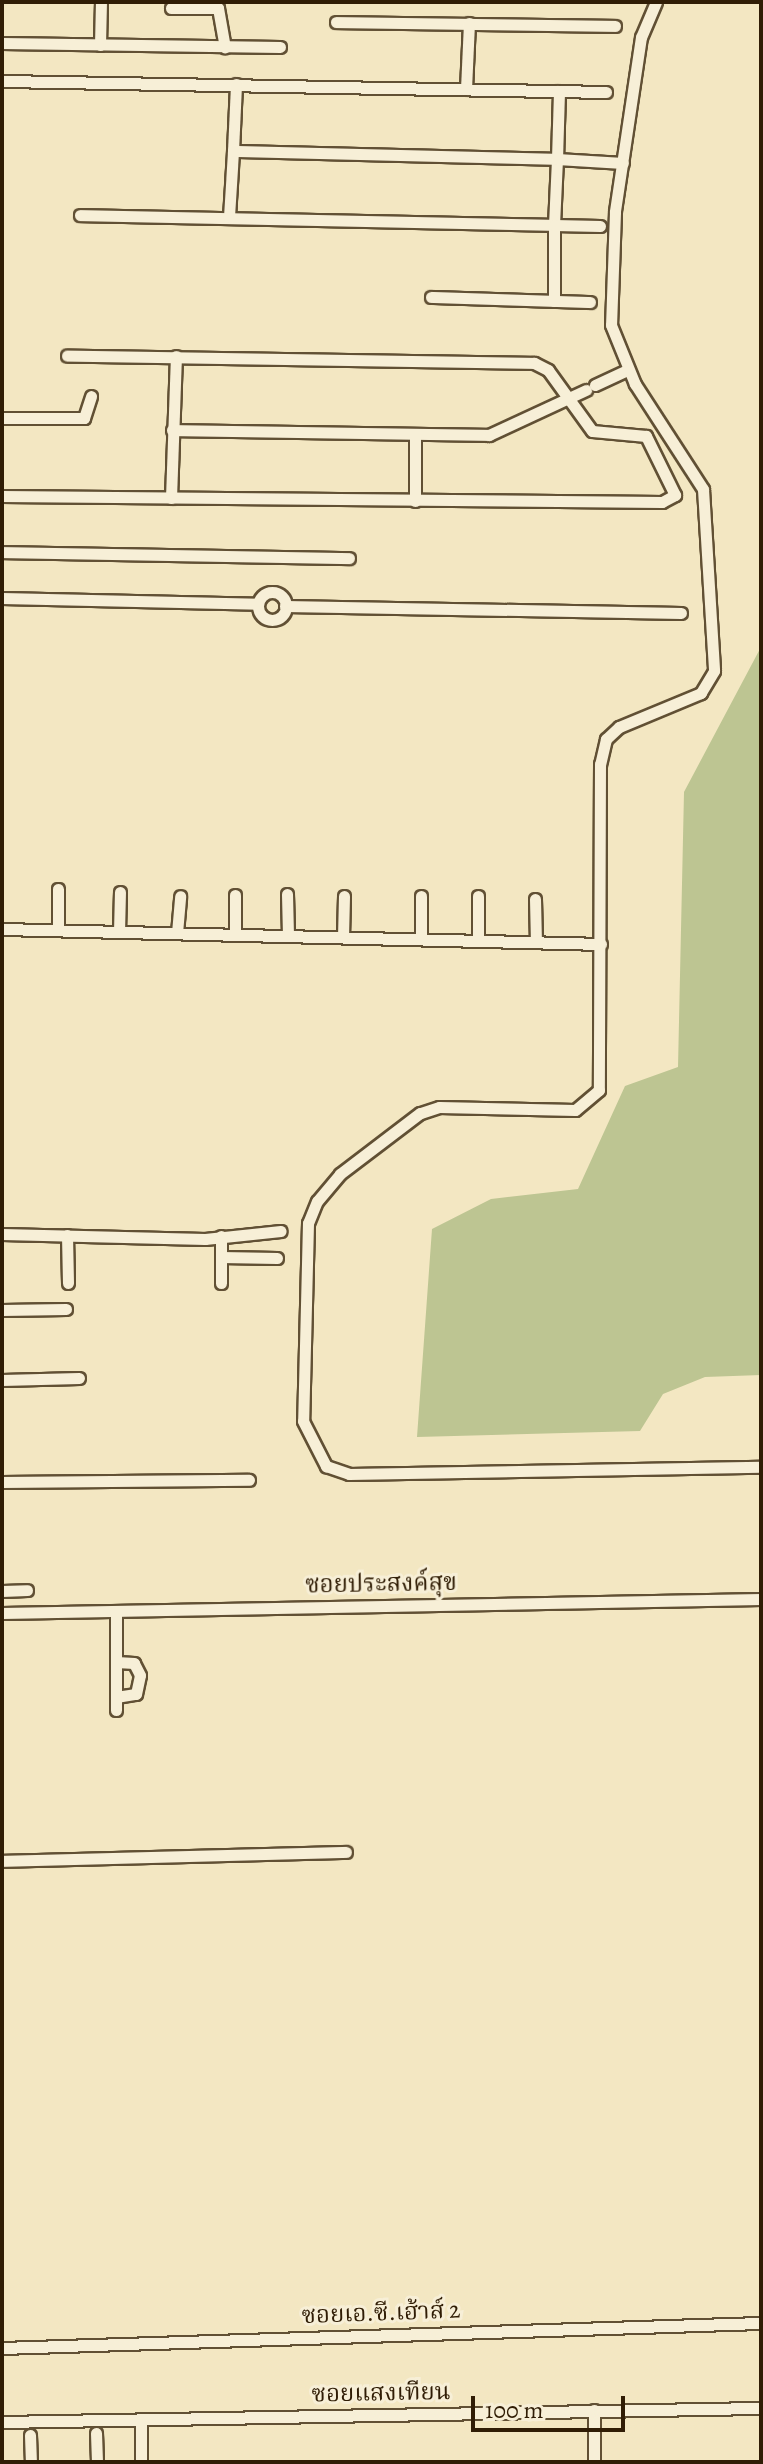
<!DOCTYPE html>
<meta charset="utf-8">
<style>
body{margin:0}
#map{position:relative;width:763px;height:2464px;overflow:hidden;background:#f3e7c2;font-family:Alegreya,"Noto Serif Thai",serif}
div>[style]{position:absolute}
.green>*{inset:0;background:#bdc592}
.roads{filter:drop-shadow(2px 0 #615034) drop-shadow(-2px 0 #615034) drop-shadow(0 2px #615034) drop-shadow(0 -2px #615034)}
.minor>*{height:11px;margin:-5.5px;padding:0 5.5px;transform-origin:5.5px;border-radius:5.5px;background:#f7efd7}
.minor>.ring{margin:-5.5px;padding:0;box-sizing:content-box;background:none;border:11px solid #f7efd7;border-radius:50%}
span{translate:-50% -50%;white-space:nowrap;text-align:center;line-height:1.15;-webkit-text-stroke:6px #f7efd7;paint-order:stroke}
.street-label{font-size:24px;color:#301d05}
.frame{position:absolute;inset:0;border:4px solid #301d05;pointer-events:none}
.scale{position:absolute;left:471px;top:2396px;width:154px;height:36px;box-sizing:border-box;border:4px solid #301d05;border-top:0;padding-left:10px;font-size:24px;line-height:28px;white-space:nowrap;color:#301d05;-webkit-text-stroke:6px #f7efd7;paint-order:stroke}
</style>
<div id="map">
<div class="green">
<i style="clip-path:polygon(761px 647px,761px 1375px,705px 1377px,663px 1394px,640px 1431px,417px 1437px,432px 1229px,491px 1199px,578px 1189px,625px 1086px,678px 1067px,684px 792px)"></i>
</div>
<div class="roads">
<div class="minor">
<i style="left:656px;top:2px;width:38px;rotate:113deg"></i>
<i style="left:641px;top:37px;width:177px;rotate:98.5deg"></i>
<i style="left:615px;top:212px;width:113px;rotate:92deg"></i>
<i style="left:611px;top:325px;width:64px;rotate:67.9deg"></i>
<i style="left:635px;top:384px;width:125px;rotate:57.1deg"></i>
<i style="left:703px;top:489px;width:182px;rotate:86.5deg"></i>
<i style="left:714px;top:671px;width:26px;rotate:121deg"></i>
<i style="left:701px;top:693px;width:89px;rotate:157.5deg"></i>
<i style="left:619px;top:727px;width:18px;rotate:137deg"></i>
<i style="left:606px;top:739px;width:26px;rotate:103deg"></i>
<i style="left:600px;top:764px;width:326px;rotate:90.2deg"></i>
<i style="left:599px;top:1090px;width:31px;rotate:140deg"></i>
<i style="left:575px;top:1110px;width:136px;rotate:-178.7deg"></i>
<i style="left:439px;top:1107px;width:20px;rotate:162deg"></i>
<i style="left:420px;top:1113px;width:101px;rotate:142.7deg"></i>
<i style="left:340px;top:1174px;width:35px;rotate:130deg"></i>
<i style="left:317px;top:1201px;width:24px;rotate:112deg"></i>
<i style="left:308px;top:1223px;width:198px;rotate:91.4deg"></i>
<i style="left:303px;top:1421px;width:51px;rotate:62.9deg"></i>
<i style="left:326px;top:1466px;width:24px;rotate:19deg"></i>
<i style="left:349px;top:1474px;width:412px;rotate:-1deg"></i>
<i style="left:171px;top:8px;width:47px"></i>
<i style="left:218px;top:8px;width:40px;rotate:80deg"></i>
<i style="left:336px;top:22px;width:279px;rotate:0.8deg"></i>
<i style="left:2px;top:43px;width:278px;rotate:0.8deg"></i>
<i style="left:100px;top:45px;width:43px;rotate:-88.7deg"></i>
<i style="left:2px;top:81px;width:604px;rotate:1.04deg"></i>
<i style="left:466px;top:89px;width:66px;rotate:-87.4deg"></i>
<i style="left:233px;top:151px;width:67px;rotate:-87.4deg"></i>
<i style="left:80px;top:215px;width:474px;rotate:1.2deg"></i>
<i style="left:554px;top:225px;width:66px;rotate:-87.4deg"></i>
<i style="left:557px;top:159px;width:66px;rotate:3.5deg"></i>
<i style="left:229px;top:217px;width:66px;rotate:-86.5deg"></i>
<i style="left:233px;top:151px;width:324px;rotate:1.4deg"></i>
<i style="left:557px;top:159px;width:68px;rotate:-88.3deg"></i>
<i style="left:431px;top:297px;width:159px;rotate:1.8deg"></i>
<i style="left:554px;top:301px;width:76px;rotate:-90deg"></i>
<i style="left:554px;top:225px;width:46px;rotate:1.2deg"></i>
<i style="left:595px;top:385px;width:35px;rotate:-25deg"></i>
<i style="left:2px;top:418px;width:82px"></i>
<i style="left:84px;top:418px;width:23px;rotate:-72deg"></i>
<i style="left:172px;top:430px;width:317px;rotate:0.9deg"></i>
<i style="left:489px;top:435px;width:107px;rotate:-24.9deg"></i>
<i style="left:415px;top:435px;width:66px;rotate:90deg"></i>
<i style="left:2px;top:496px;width:660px;rotate:0.52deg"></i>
<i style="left:662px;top:502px;width:15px;rotate:-28deg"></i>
<i style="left:675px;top:495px;width:66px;rotate:-116.2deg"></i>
<i style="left:646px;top:436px;width:54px;rotate:-174.7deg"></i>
<i style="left:592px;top:431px;width:75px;rotate:-125.8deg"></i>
<i style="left:548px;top:370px;width:16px;rotate:-153deg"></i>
<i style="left:534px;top:363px;width:467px;rotate:-179.1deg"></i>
<i style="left:171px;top:498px;width:142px;rotate:-88deg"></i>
<i style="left:2px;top:552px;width:347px;rotate:1deg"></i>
<i class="ring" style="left:258px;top:592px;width:17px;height:17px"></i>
<i style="left:2px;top:598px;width:256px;rotate:1.3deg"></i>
<i style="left:285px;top:606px;width:396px;rotate:1deg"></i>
<i style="left:58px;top:889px;width:41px;rotate:90deg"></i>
<i style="left:287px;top:894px;width:42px;rotate:88.6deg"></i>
<i style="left:235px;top:895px;width:39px;rotate:90deg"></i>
<i style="left:478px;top:896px;width:44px;rotate:90deg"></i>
<i style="left:535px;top:899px;width:43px;rotate:88.7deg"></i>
<i style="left:2px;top:929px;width:599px;rotate:1.43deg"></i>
<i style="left:119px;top:932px;width:40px;rotate:-88.6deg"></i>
<i style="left:177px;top:933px;width:37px;rotate:-85deg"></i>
<i style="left:343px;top:937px;width:41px;rotate:-88.6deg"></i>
<i style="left:421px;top:939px;width:43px;rotate:-90deg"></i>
<i style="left:2px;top:1234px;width:203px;rotate:1.4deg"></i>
<i style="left:205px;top:1239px;width:76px;rotate:-6deg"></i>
<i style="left:67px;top:1235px;width:48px;rotate:88.8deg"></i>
<i style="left:221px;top:1236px;width:47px;rotate:90deg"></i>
<i style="left:221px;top:1257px;width:56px;rotate:1deg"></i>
<i style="left:2px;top:1310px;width:64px;rotate:-0.9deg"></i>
<i style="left:2px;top:1380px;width:77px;rotate:-1.5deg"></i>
<i style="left:2px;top:1482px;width:247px;rotate:-0.5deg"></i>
<i style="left:2px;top:1591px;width:25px;rotate:-2deg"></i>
<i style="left:2px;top:1613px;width:759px;rotate:-1.06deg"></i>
<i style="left:116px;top:1697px;width:20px;rotate:-9deg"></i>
<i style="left:136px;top:1694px;width:19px;rotate:-78deg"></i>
<i style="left:140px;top:1675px;width:13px;rotate:-117deg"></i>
<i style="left:134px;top:1663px;width:18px;rotate:-177deg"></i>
<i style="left:116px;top:1710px;width:99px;rotate:-90deg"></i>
<i style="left:2px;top:1861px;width:344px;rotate:-1.5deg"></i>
<i style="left:2px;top:2348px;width:759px;rotate:-1.89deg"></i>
<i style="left:594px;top:2410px;width:52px;rotate:90deg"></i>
<i style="left:2px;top:2422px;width:759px;rotate:-1.06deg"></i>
<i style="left:96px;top:2433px;width:29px;rotate:88deg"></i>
<i style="left:30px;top:2435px;width:27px;rotate:88deg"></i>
<i style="left:141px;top:2462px;width:40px;rotate:-90deg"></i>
</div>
</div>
<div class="street-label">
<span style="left:381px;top:1584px;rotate:-1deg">ซอยประสงค์สุข</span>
<span style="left:381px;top:2313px;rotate:-2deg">ซอยเอ.ซี.เฮ้าส์ 2</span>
<span style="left:381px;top:2393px;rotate:-1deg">ซอยแสงเทียน</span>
</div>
<div class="frame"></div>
<div class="scale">100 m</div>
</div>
